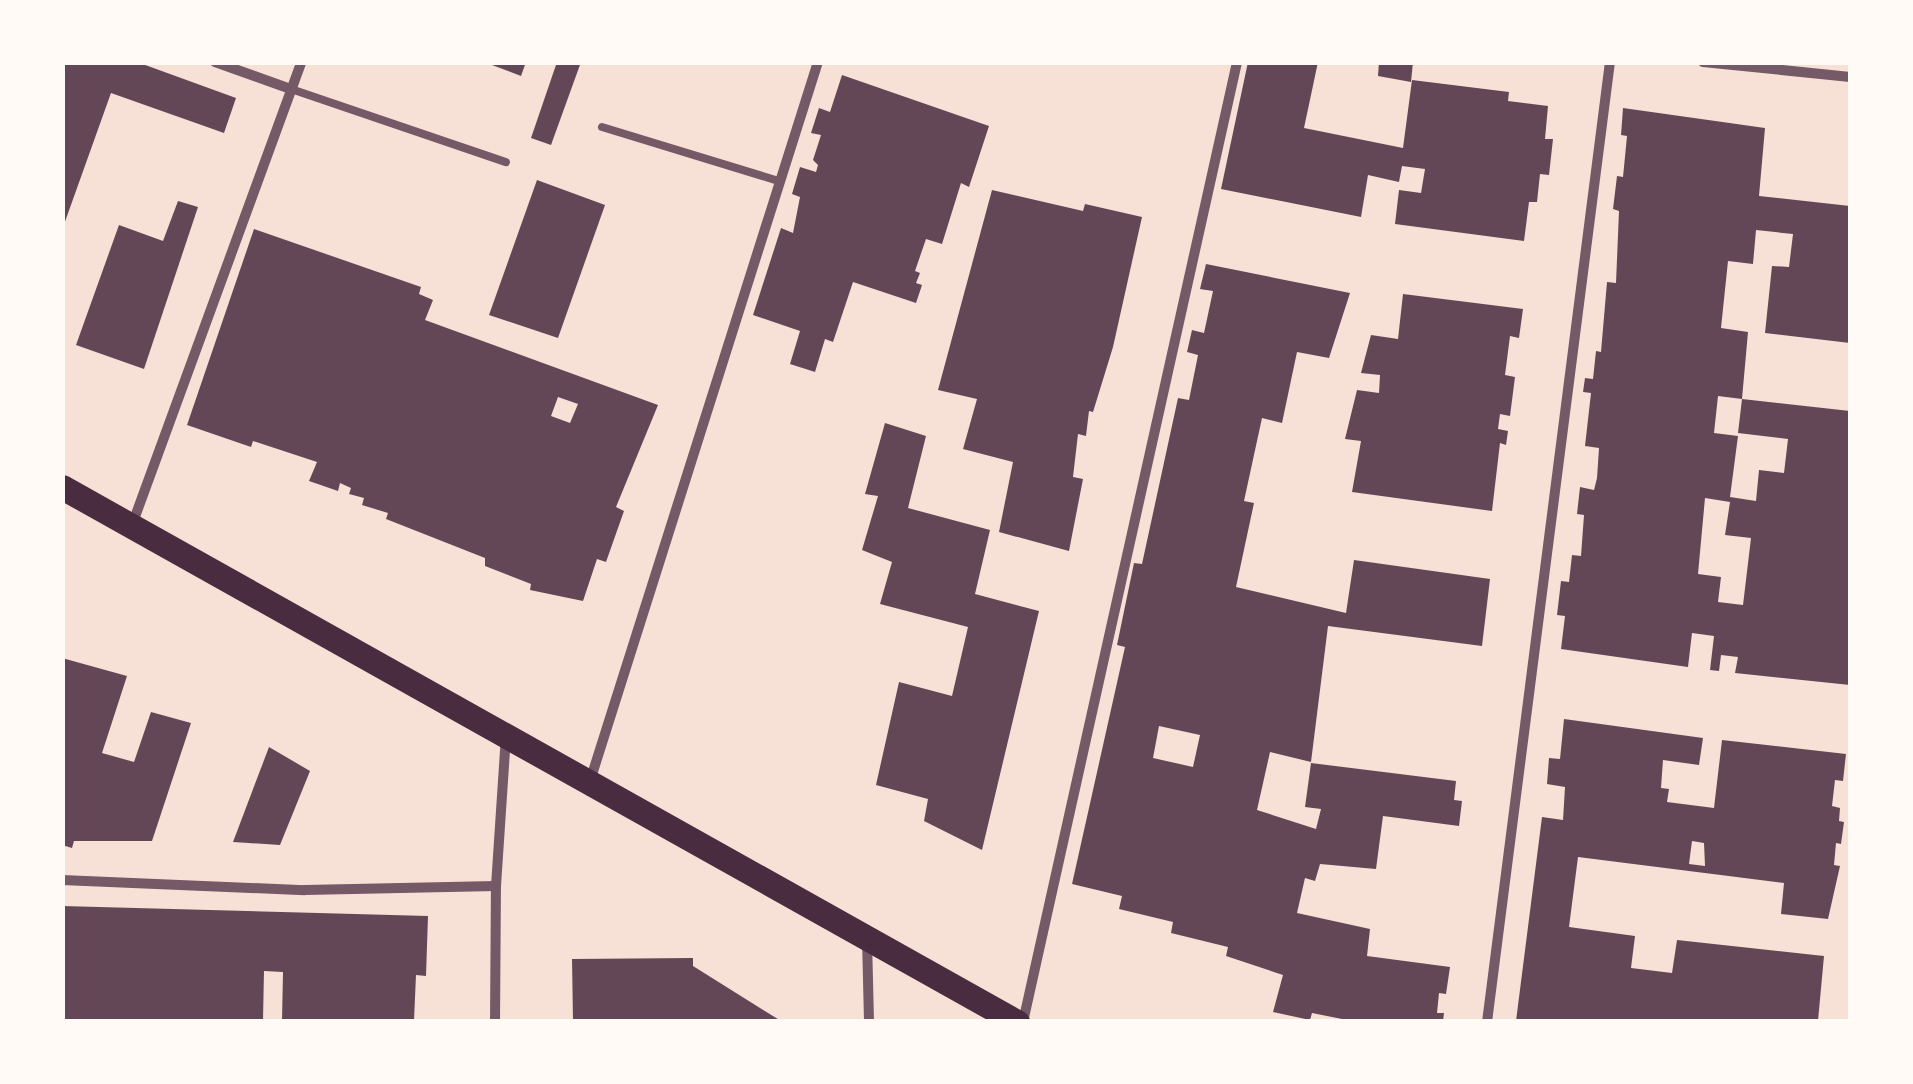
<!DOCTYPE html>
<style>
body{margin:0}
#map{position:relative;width:1913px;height:1084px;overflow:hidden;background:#f7e1d7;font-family:Karla,sans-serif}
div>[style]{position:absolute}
.building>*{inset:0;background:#644757}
.service>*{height:8px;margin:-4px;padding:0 4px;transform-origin:4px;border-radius:4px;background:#755966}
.minor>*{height:10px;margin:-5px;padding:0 5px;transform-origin:5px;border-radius:5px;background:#755966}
.primary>*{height:25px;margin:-12.5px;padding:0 12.5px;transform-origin:12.5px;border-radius:12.5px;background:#4a2c40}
span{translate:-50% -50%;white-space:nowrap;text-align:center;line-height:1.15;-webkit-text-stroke:10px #fffaf5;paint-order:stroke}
.frame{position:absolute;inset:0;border:65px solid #fffaf5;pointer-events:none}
</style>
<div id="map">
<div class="building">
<i style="clip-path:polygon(62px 62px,137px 62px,236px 98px,224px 133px,111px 93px,62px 230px)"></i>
<i style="clip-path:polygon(484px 62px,526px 62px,521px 76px)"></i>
<i style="clip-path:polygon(557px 62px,581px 62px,551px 145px,531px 138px)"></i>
<i style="clip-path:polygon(1248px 62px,1318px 62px,1304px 128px,1403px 148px,1412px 80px,1509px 92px,1508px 101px,1548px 106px,1545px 139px,1553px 139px,1549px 175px,1540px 174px,1537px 202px,1529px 202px,1524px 241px,1395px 224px,1399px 190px,1421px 193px,1425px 169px,1402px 166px,1399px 182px,1368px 175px,1361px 217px,1221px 189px)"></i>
<i style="clip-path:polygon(1379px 62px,1413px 62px,1411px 82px,1378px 76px)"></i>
<i style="clip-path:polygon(842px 75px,989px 126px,969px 187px,961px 183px,942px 244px,926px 239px,915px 271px,920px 273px,916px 283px,922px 285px,916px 303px,853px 282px,833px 342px,825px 339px,815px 372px,790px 364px,800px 331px,753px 315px,781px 228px,793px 233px,800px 197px,792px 194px,800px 167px,816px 172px,818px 165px,813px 160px,821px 135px,811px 133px,819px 108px,830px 112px)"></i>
<i style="clip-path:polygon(evenodd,1623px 108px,1765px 128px,1759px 196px,1850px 206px,1850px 343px,1765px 333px,1772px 266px,1789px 267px,1793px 234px,1756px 230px,1753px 264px,1728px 261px,1721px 328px,1748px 332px,1742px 399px,1718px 396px,1714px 433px,1738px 436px,1730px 497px,1756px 501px,1759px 470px,1784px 473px,1788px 439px,1738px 433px,1742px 399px,1850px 411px,1850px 685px,1735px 673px,1738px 657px,1721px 655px,1719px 671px,1710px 670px,1714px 636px,1692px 633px,1688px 667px,1561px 649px,1565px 616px,1557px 615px,1561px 581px,1569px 582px,1572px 555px,1581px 556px,1584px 515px,1577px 514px,1580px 487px,1594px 490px,1597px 478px,1599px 448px,1585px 446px,1591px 393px,1583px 392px,1585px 378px,1593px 379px,1596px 351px,1601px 352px,1607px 282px,1616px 283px,1619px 211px,1613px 209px,1617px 176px,1623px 177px,1627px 136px,1621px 135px,1623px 108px,1705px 498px,1730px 502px,1725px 535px,1751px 538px,1743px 605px,1718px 602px,1721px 577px,1698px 574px,1705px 498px)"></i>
<i style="clip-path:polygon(537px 180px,605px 205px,558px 338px,489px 315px)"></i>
<i style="clip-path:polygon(992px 190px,1083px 211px,1085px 204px,1142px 217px,1113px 347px,1093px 412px,1089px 411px,1086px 436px,1078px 434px,1073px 477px,1083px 479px,1069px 551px,999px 532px,1013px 462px,963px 449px,977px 399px,938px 390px)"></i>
<i style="clip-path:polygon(178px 201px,198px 207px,144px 369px,76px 345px,119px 225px,163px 241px)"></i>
<i style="clip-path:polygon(evenodd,254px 229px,421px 287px,419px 294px,433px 300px,425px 320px,658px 405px,616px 507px,624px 511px,606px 562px,597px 559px,583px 601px,530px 590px,531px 584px,485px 566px,485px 558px,386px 519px,388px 513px,362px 505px,364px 498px,349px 494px,351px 488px,340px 483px,338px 491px,309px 481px,317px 462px,253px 441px,251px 447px,187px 425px,254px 229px,558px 397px,578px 404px,570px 423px,551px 416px,558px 397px)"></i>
<i style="clip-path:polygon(evenodd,1206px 264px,1350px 293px,1329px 358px,1297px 352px,1282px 423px,1262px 418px,1244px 501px,1254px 503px,1236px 587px,1346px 613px,1354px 560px,1490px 579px,1482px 646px,1328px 626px,1311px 762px,1270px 752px,1257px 810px,1316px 829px,1321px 809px,1305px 807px,1311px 763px,1456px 781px,1454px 800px,1462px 801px,1459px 826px,1383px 816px,1376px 869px,1320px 864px,1315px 881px,1305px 878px,1297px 913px,1370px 929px,1367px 956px,1450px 967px,1446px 994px,1439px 993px,1437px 1013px,1444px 1013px,1443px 1021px,1352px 1021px,1312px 1013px,1310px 1020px,1273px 1012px,1283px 975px,1226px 956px,1228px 947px,1171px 933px,1173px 922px,1119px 909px,1122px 896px,1072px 884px,1125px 647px,1117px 645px,1134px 563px,1142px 564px,1178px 398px,1189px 400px,1198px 355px,1187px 352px,1192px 330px,1204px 333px,1213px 291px,1200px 289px,1206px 264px,1159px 726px,1200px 735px,1193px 767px,1153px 758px,1159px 726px)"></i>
<i style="clip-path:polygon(1403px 294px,1523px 309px,1519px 338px,1510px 336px,1505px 375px,1515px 377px,1510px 416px,1500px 414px,1498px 429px,1508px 431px,1506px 445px,1500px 443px,1492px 511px,1352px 492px,1361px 441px,1345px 439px,1357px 390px,1379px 393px,1380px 375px,1361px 373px,1371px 335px,1398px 339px)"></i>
<i style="clip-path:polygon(885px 423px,926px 436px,908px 508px,990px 530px,975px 594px,1039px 611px,982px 850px,924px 821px,928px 799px,876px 785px,899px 682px,952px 696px,968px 627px,880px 604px,892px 562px,862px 550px,878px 496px,865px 494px)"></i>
<i style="clip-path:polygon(62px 658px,127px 676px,102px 753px,134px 762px,151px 712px,191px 723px,152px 841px,74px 841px,72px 848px,62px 845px)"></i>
<i style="clip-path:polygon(evenodd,1564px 719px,1703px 738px,1699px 765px,1663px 760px,1661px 788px,1669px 789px,1667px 802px,1714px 808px,1722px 740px,1846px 754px,1843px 781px,1835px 780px,1832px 806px,1840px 808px,1839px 821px,1844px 822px,1841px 844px,1836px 843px,1834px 865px,1840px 866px,1828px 919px,1781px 914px,1784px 883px,1578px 857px,1569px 927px,1635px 936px,1631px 968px,1672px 973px,1677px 940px,1824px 956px,1818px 1021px,1516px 1021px,1542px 817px,1563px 820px,1565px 787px,1547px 784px,1549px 758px,1560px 759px,1564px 719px,1692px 841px,1704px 843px,1705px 866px,1689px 864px,1692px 841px)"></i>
<i style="clip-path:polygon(269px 747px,310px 771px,280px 845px,233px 842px)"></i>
<i style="clip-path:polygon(62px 906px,428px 916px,426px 976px,416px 975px,414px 1021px,282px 1021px,283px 972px,264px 971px,263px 1021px,62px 1021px)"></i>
<i style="clip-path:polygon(693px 958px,693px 966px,781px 1021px,573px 1021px,572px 959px)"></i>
</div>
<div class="service">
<i style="left:291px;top:89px;width:227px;rotate:18.8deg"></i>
<i style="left:602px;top:127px;width:185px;rotate:17deg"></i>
</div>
<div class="minor">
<i style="left:215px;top:62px;width:81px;rotate:19.6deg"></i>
<i style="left:1703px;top:62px;width:148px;rotate:5.8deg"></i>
<i style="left:132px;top:525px;width:493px;rotate:-69.9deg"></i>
<i style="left:590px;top:781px;width:754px;rotate:-72.41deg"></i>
<i style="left:62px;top:880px;width:243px;rotate:2.4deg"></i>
<i style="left:305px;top:890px;width:191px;rotate:-1.2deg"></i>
<i style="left:867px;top:939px;width:83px;rotate:88.6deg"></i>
<i style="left:495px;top:1022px;width:136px;rotate:-89.6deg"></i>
<i style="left:496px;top:886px;width:150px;rotate:-86.2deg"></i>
<i style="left:1023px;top:1022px;width:984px;rotate:-77.43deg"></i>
<i style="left:1487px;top:1022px;width:968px;rotate:-82.7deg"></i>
</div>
<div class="primary">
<i style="left:62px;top:487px;width:1095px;rotate:29.26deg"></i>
</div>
<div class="frame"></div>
</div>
